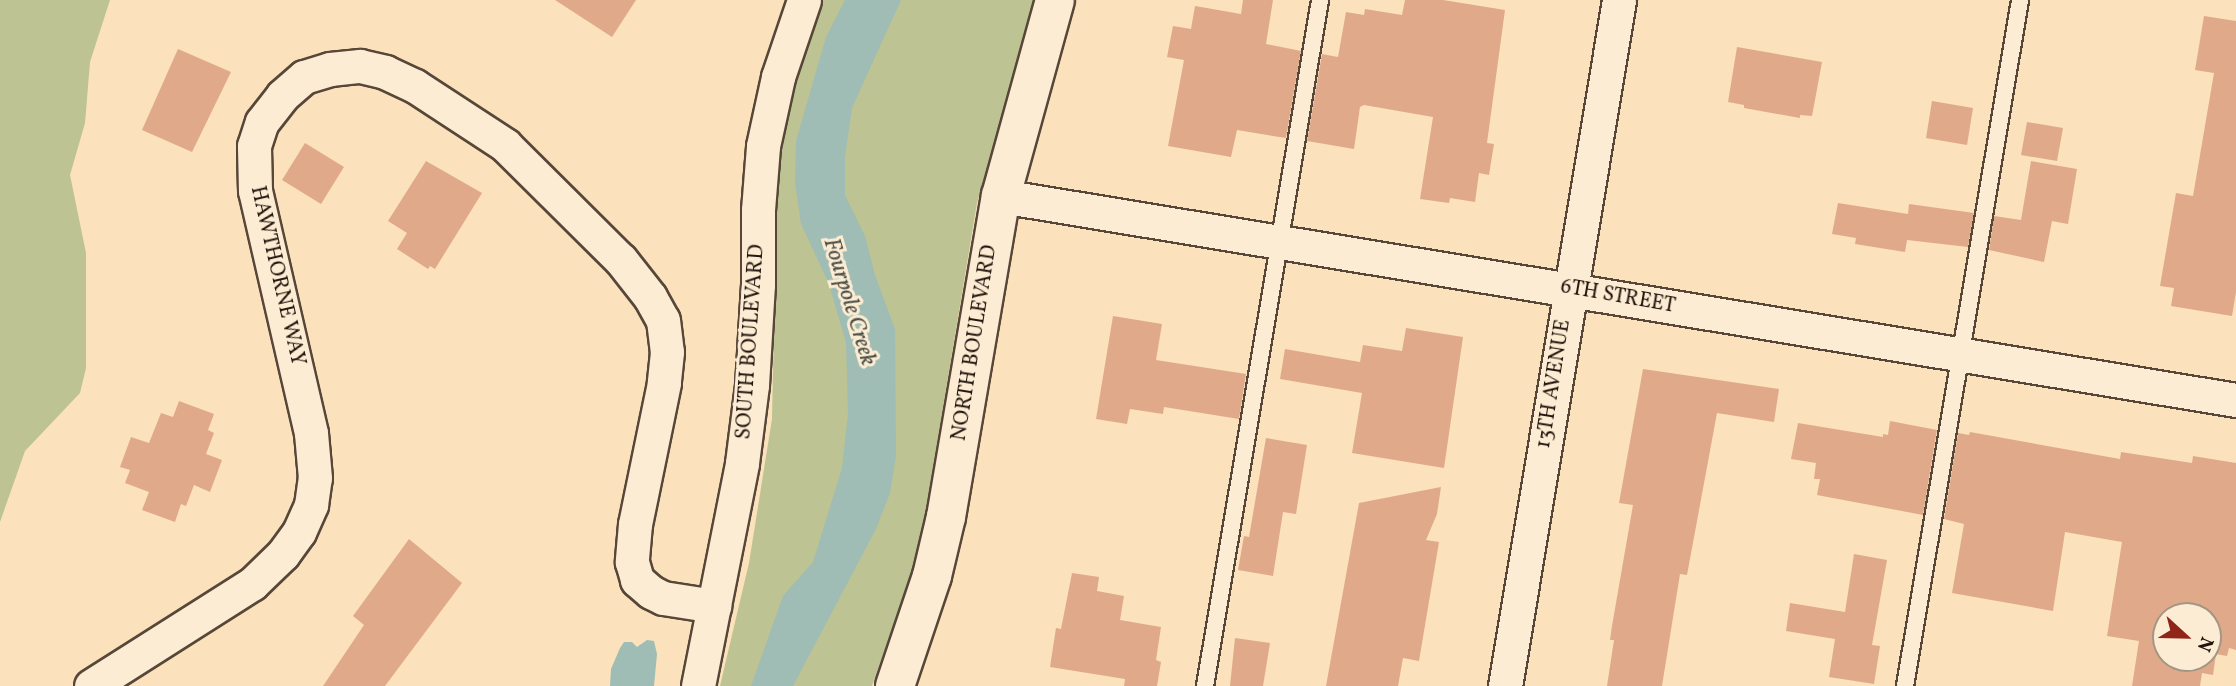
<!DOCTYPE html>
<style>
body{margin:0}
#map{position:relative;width:2236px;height:686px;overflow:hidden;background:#fbe1bc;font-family:Vollkorn,serif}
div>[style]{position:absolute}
.green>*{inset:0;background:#bdc392}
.water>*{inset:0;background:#9fbdb4}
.building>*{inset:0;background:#e0aa8a}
.roads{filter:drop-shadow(2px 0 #574739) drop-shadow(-2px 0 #574739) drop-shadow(0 2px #574739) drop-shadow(0 -2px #574739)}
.service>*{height:16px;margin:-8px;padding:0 8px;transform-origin:8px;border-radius:8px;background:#fcecd3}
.minor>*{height:33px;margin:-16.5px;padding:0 16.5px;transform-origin:16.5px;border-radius:16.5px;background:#fcecd3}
.tertiary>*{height:38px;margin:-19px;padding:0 19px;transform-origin:19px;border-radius:19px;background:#fcecd3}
span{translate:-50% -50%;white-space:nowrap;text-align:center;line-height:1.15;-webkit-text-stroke:6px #fcecd3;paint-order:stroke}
.street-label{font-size:21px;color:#20140d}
.water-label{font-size:23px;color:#4c4f47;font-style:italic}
.north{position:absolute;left:2152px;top:602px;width:70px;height:70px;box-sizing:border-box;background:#fcecd3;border:2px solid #a49684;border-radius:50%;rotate:112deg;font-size:19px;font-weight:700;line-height:28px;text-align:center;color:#20140d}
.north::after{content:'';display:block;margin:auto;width:24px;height:32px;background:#8f2418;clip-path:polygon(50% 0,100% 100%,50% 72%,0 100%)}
</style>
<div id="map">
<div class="green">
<i style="clip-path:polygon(0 0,110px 0,90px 62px,85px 123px,70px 175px,86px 253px,86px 368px,80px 393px,25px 451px,0 522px)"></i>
<i style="clip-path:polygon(816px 0,1035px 0,977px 203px,919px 552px,872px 686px,720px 686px,749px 563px,772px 419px,778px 144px,790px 81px)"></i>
</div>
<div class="water">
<i style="clip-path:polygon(845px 0,901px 0,852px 108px,845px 157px,845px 195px,865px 236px,875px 275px,895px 329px,896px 456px,890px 493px,876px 529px,793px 686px,751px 686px,783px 596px,813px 562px,842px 468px,848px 414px,846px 343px,829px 284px,801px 224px,795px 182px,796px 141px,826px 37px)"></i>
<i style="clip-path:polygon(647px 640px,654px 641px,657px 654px,654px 686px,610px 686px,611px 669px,620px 648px,624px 642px,632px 642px,637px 647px)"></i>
</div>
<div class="building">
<i style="clip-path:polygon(555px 0,636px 0,612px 37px)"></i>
<i style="clip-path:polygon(1243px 0,1273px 0,1266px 44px,1301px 51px,1286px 138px,1237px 130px,1231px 157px,1168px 146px,1184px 60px,1167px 57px,1173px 26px,1191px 29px,1195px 6px,1241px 14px)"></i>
<i style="clip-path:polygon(1405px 0,1443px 0,1505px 10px,1487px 143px,1494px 144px,1489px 175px,1479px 173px,1475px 202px,1450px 198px,1449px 203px,1420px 199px,1433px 117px,1364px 105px,1360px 107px,1354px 149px,1307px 141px,1322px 54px,1338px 57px,1346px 12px,1364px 15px,1365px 9px,1402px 15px)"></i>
<i style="clip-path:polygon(2204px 16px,2236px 21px,2236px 292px,2232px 316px,2171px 306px,2174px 288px,2160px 286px,2176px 193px,2193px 196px,2214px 73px,2195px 70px)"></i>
<i style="clip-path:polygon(1737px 47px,1822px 62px,1812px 116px,1800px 115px,1800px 118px,1744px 108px,1744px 105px,1728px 102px)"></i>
<i style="clip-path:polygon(178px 49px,231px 72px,192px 152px,142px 130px)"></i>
<i style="clip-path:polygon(1932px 101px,1973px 108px,1967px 145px,1926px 138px)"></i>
<i style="clip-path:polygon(2027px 122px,2063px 128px,2057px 161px,2021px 155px)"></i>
<i style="clip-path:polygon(305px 143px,344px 167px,321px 204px,282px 180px)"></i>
<i style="clip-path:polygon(426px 161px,482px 193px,435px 269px,430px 266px,428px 269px,397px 249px,407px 233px,388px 221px)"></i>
<i style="clip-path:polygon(2031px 161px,2077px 169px,2068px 224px,2052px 221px,2044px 262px,1989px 250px,1994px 216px,2021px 220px)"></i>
<i style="clip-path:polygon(1838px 203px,1908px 214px,1909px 204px,1974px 213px,1968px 247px,1907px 240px,1905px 252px,1855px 244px,1856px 238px,1832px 234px)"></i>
<i style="clip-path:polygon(1113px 316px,1162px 324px,1156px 360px,1246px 374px,1239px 419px,1164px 407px,1163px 414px,1130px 409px,1127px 424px,1096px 419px)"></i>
<i style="clip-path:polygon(1406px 328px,1463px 337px,1444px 468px,1352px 453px,1362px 393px,1280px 379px,1285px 349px,1360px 362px,1363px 345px,1402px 351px)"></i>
<i style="clip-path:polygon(1643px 369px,1779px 389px,1774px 422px,1717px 413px,1687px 575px,1680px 574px,1662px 686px,1607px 686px,1614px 640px,1610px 640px,1612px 626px,1633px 505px,1619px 503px)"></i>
<i style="clip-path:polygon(179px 401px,214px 414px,208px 430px,214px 433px,206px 454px,222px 460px,210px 492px,194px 485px,186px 506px,181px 504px,175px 522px,142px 510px,149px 492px,125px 483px,130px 470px,120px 467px,131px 437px,149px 443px,161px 413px,173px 417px)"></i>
<i style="clip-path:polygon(1890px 421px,1937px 430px,1923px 515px,1817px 495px,1820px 479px,1814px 479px,1816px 463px,1791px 459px,1798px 423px,1883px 437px,1883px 434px,1888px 435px)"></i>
<i style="clip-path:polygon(evenodd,1970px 432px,2120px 459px,2121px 452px,2192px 463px,2193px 456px,2236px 463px,2236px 650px,2229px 648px,2227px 656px,2216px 654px,2213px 675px,2202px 673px,2200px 686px,2132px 686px,2139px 641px,2107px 636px,2122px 542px,2065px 532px,2053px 611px,1952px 593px,1964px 524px,1944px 519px,1958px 433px,1969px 435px,1970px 432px,2166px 616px,2208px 616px,2208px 658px,2166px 658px,2166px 616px)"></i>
<i style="clip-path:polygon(1266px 438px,1307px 445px,1296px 514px,1283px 512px,1273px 576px,1238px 570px,1244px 536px,1249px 537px)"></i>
<i style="clip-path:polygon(1441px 487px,1437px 514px,1426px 540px,1439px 542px,1419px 661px,1403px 658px,1398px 686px,1326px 686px,1359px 503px)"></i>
<i style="clip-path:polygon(409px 539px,462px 583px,385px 686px,323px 686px,364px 625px,353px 616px)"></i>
<i style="clip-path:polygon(1854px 554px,1887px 560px,1872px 645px,1880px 646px,1874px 684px,1829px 677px,1835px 639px,1786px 631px,1790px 603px,1845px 612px)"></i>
<i style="clip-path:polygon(1072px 573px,1099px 577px,1097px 591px,1124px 596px,1120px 620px,1161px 627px,1156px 660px,1161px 662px,1157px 686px,1124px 686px,1125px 679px,1050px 667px,1056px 628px,1061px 629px)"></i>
<i style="clip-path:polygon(1235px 638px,1270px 643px,1263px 686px,1230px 686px)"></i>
</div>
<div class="roads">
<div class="service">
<i style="left:1205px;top:686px;width:696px;rotate:-80.48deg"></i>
<i style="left:1905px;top:686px;width:696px;rotate:-80.48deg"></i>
</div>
<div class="minor">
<i style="left:1001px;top:196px;width:1252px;rotate:9.38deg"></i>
<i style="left:91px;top:686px;width:191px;rotate:-32.4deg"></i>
<i style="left:252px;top:584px;width:43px;rotate:-44.1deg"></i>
<i style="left:283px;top:554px;width:27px;rotate:-54deg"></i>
<i style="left:299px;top:532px;width:30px;rotate:-66deg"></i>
<i style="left:311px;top:505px;width:27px;rotate:-82deg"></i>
<i style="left:315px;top:478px;width:45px;rotate:-95.1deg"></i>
<i style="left:311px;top:433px;width:248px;rotate:-103deg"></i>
<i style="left:255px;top:191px;width:45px;rotate:-91.3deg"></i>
<i style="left:254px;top:146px;width:25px;rotate:-72deg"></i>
<i style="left:262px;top:122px;width:33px;rotate:-52deg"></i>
<i style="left:282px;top:96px;width:29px;rotate:-41deg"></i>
<i style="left:304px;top:77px;width:27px;rotate:-17deg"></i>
<i style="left:330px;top:69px;width:30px;rotate:-6deg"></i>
<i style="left:360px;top:66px;width:26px;rotate:13deg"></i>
<i style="left:385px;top:72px;width:33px;rotate:25deg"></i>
<i style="left:415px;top:86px;width:108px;rotate:33.2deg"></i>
<i style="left:505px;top:145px;width:163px;rotate:44.8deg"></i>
<i style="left:621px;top:260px;width:47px;rotate:51.9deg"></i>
<i style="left:650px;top:297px;width:26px;rotate:61deg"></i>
<i style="left:663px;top:320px;width:32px;rotate:83deg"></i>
<i style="left:667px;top:352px;width:31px;rotate:96deg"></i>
<i style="left:664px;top:383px;width:144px;rotate:101.6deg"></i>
<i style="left:635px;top:524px;width:38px;rotate:95deg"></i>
<i style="left:632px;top:562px;width:19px;rotate:74deg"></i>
<i style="left:637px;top:580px;width:18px;rotate:41deg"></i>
<i style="left:651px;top:592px;width:13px;rotate:27deg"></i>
<i style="left:663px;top:598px;width:52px;rotate:8.9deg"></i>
<i style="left:698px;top:686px;width:227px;rotate:-78.8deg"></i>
<i style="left:742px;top:463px;width:79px;rotate:-82.7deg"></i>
<i style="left:752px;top:385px;width:100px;rotate:-86.6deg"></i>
<i style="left:758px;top:285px;width:75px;rotate:-90deg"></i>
<i style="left:758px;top:210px;width:64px;rotate:-85.5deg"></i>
<i style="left:763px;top:146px;width:71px;rotate:-77.7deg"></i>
<i style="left:778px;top:77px;width:81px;rotate:-71.3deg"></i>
<i style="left:1505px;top:686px;width:695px;rotate:-80.56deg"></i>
</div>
<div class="tertiary">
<i style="left:895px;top:686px;width:116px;rotate:-71.4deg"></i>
<i style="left:932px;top:576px;width:61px;rotate:-76.7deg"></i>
<i style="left:946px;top:517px;width:326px;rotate:-80.3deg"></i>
<i style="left:1001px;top:196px;width:203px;rotate:-74.6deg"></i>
</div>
</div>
<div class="street-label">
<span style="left:277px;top:276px;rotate:77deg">HAWTHORNE WAY</span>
<span style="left:1618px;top:297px;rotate:10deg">6TH STREET</span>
<span style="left:751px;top:342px;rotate:-86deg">SOUTH BOULEVARD</span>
<span style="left:975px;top:343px;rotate:-81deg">NORTH BOULEVARD</span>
<span style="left:1554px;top:384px;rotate:-81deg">13TH AVENUE</span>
</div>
<div class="water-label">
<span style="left:849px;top:302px;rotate:73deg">Fourpole Creek</span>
</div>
<div class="north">N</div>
</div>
